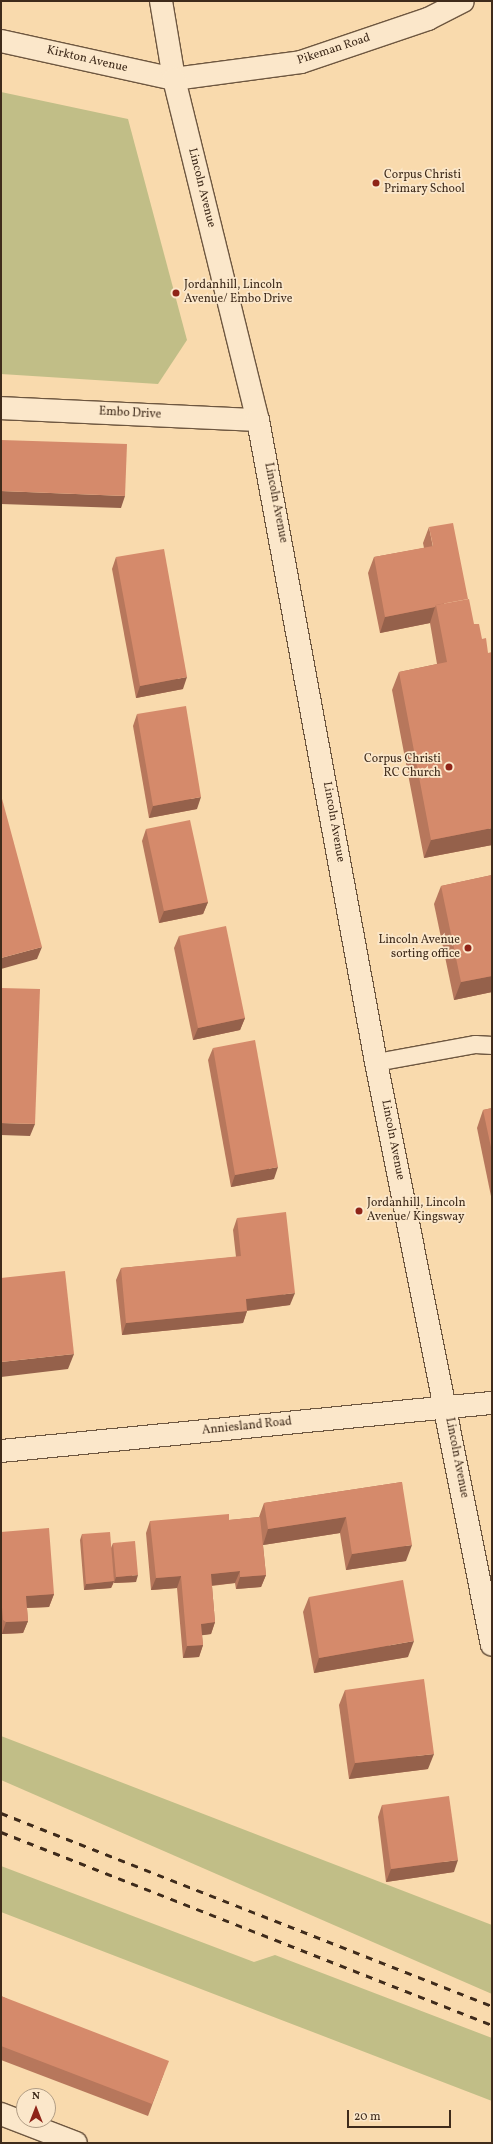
<!DOCTYPE html>
<style>
body{margin:0}
#map{position:relative;width:493px;height:2144px;overflow:hidden;background:#f9daad;font-family:Vollkorn,serif}
div>[style]{position:absolute}
.green>*{inset:0;background:#c1be87}
.roads{filter:drop-shadow(1px 0 #6e5740) drop-shadow(-1px 0 #6e5740) drop-shadow(0 1px #6e5740) drop-shadow(0 -1px #6e5740)}
.service>*{height:17px;margin:-8.5px;padding:0 8.5px;transform-origin:8.5px;border-radius:8.5px;background:#fbe7ca}
.minor>*{height:22px;margin:-11px;padding:0 11px;transform-origin:11px;border-radius:11px;background:#fbe7ca}
.tertiary>*{height:22px;margin:-11px;padding:0 11px;transform-origin:11px;border-radius:11px;background:#fbe7ca}
.rail>*{height:3px;margin-top:-1.5px;transform-origin:0;background:repeating-linear-gradient(90deg,#3f2b1b 0 7px,transparent 0 14px)}
.wall>*{inset:0;background:#b7775c}
.shaded-wall>*{inset:0;background:#95614b}
.building>*{inset:0;background:#d58a6b}
.dots>*{width:11px;height:11px;translate:-50% -50%;box-sizing:border-box;border:2px solid #fbe7ca;border-radius:50%}
span{translate:-50% -50%;white-space:nowrap;text-align:center;line-height:1.15;-webkit-text-stroke:3.5px #fbe7ca;paint-order:stroke}
.street-label{font-size:12px;color:#3f2b1b}
.poi-label{font-size:12px;color:#3f2b1b}
.left{translate:0 -50%;text-align:left}
.right{translate:-100% -50%;text-align:right}
.frame{position:absolute;inset:0;border:2px solid #3f2b1b;pointer-events:none}
.north{position:absolute;left:16px;top:2088px;width:40px;height:40px;box-sizing:border-box;background:#fbe7ca;border:1px solid #b09c84;border-radius:50%;rotate:0deg;font-size:11px;font-weight:700;line-height:16px;text-align:center;color:#3f2b1b}
.north::after{content:'';display:block;margin:auto;width:14px;height:18px;background:#8f2418;clip-path:polygon(50% 0,100% 100%,50% 72%,0 100%)}
.scale{position:absolute;left:347px;top:2110px;width:104px;height:18px;box-sizing:border-box;border:2px solid #3f2b1b;border-top:0;padding-left:5px;font-size:12px;line-height:14px;white-space:nowrap;color:#3f2b1b;-webkit-text-stroke:3px #fbe7ca;paint-order:stroke}
</style>
<div id="map">
<div class="green">
<i style="clip-path:polygon(1px 92px,128px 119px,187px 340px,158px 384px,1px 374px)"></i>
<i style="clip-path:polygon(1px 1736px,492px 1925px,492px 1994px,1px 1780px)"></i>
<i style="clip-path:polygon(1px 1866px,254px 1962px,275px 1955px,492px 2038px,492px 2101px,1px 1912px)"></i>
</div>
<div class="roads">
<div class="service">
<i style="left:376px;top:1062px;width:101px;rotate:-10.3deg"></i>
<i style="left:475px;top:1044px;width:17px;rotate:3deg"></i>
</div>
<div class="minor">
<i style="left:1px;top:41px;width:177px;rotate:12.4deg"></i>
<i style="left:174px;top:79px;width:128px;rotate:-7.6deg"></i>
<i style="left:301px;top:62px;width:134px;rotate:-18.7deg"></i>
<i style="left:428px;top:19px;width:39px;rotate:-27deg"></i>
<i style="left:1px;top:408px;width:257px;rotate:2.7deg"></i>
<i style="left:1px;top:2114px;width:80px;rotate:21.1deg"></i>
</div>
<div class="tertiary">
<i style="left:161px;top:1px;width:79px;rotate:80.5deg"></i>
<i style="left:174px;top:79px;width:351px;rotate:76.2deg"></i>
<i style="left:258px;top:420px;width:653px;rotate:79.59deg"></i>
<i style="left:376px;top:1062px;width:594px;rotate:78.75deg"></i>
<i style="left:1px;top:1451px;width:493px;rotate:-5.6deg"></i>
</div>
</div>
<div class="rail">
<i style="left:1px;top:1813px;width:528px;rotate:21.46deg"></i>
<i style="left:1px;top:1832px;width:528px;rotate:21.46deg"></i>
</div>
<div class="wall">
<i style="clip-path:polygon(429px 527px,492px 845px,424px 858px,392px 690px,399px 672px,437px 664px,430px 623px,380px 633px,368px 573px,374px 557px,424px 548px,423px 543px)"></i>
<i style="clip-path:polygon(116px 557px,183px 689px,136px 698px,112px 569px)"></i>
<i style="clip-path:polygon(137px 714px,197px 809px,149px 818px,133px 726px)"></i>
<i style="clip-path:polygon(146px 829px,208px 902px,203px 914px,159px 923px,142px 841px)"></i>
<i style="clip-path:polygon(492px 875px,492px 992px,454px 1000px,434px 904px,441px 886px)"></i>
<i style="clip-path:polygon(179px 936px,245px 1018px,240px 1030px,193px 1040px,174px 948px)"></i>
<i style="clip-path:polygon(213px 1048px,274px 1179px,231px 1187px,208px 1060px)"></i>
<i style="clip-path:polygon(492px 1108px,492px 1201px,477px 1128px,483px 1110px)"></i>
<i style="clip-path:polygon(237px 1218px,290px 1305px,247px 1311px,243px 1323px,122px 1335px,116px 1280px,121px 1268px,236px 1257px,233px 1230px)"></i>
<i style="clip-path:polygon(402px 1482px,406px 1561px,346px 1570px,340px 1533px,263px 1545px,266px 1575px,261px 1587px,236px 1589px,235px 1583px,212px 1586px,215px 1622px,211px 1634px,202px 1635px,203px 1645px,199px 1657px,183px 1658px,177px 1588px,151px 1590px,146px 1533px,150px 1521px,229px 1520px,259px 1517px,264px 1503px)"></i>
<i style="clip-path:polygon(1px 1532px,54px 1594px,49px 1607px,27px 1608px,28px 1621px,23px 1633px,2px 1634px,1px 1634px)"></i>
<i style="clip-path:polygon(82px 1534px,111px 1548px,113px 1543px,136px 1582px,114px 1583px,114px 1582px,111px 1588px,84px 1590px,80px 1540px)"></i>
<i style="clip-path:polygon(309px 1597px,408px 1657px,314px 1673px,303px 1612px)"></i>
<i style="clip-path:polygon(345px 1690px,428px 1769px,349px 1779px,339px 1705px)"></i>
<i style="clip-path:polygon(382px 1805px,454px 1872px,386px 1882px,378px 1817px)"></i>
<i style="clip-path:polygon(1px 1996px,164px 2073px,148px 2116px,1px 2060px)"></i>
</div>
<div class="shaded-wall">
<i style="clip-path:polygon(1px 491px,125px 496px,121px 508px,1px 504px)"></i>
<i style="clip-path:polygon(435px 607px,430px 623px,380px 633px,385px 617px)"></i>
<i style="clip-path:polygon(187px 677px,183px 689px,136px 698px,140px 686px)"></i>
<i style="clip-path:polygon(201px 797px,197px 809px,149px 818px,153px 806px)"></i>
<i style="clip-path:polygon(492px 828px,492px 845px,424px 858px,431px 840px)"></i>
<i style="clip-path:polygon(208px 902px,203px 914px,159px 923px,164px 911px)"></i>
<i style="clip-path:polygon(42px 947px,37px 959px,1px 969px,1px 958px)"></i>
<i style="clip-path:polygon(492px 976px,492px 992px,454px 1000px,461px 982px)"></i>
<i style="clip-path:polygon(245px 1018px,240px 1030px,193px 1040px,198px 1028px)"></i>
<i style="clip-path:polygon(1px 1123px,35px 1124px,30px 1136px,1px 1135px)"></i>
<i style="clip-path:polygon(278px 1167px,274px 1179px,231px 1187px,235px 1175px)"></i>
<i style="clip-path:polygon(295px 1293px,290px 1305px,242px 1311px,246px 1299px)"></i>
<i style="clip-path:polygon(247px 1311px,243px 1323px,122px 1335px,126px 1323px)"></i>
<i style="clip-path:polygon(74px 1354px,68px 1369px,1px 1377px,1px 1362px)"></i>
<i style="clip-path:polygon(346px 1517px,340px 1533px,263px 1545px,268px 1529px)"></i>
<i style="clip-path:polygon(412px 1545px,406px 1561px,346px 1570px,352px 1554px)"></i>
<i style="clip-path:polygon(240px 1571px,235px 1583px,206px 1586px,211px 1574px)"></i>
<i style="clip-path:polygon(138px 1575px,136px 1582px,114px 1583px,116px 1577px)"></i>
<i style="clip-path:polygon(266px 1575px,261px 1587px,236px 1589px,240px 1577px)"></i>
<i style="clip-path:polygon(181px 1576px,177px 1588px,151px 1590px,156px 1578px)"></i>
<i style="clip-path:polygon(114px 1581px,111px 1588px,84px 1590px,86px 1584px)"></i>
<i style="clip-path:polygon(54px 1594px,49px 1607px,22px 1608px,26px 1596px)"></i>
<i style="clip-path:polygon(28px 1621px,23px 1633px,2px 1634px,6px 1622px)"></i>
<i style="clip-path:polygon(215px 1622px,211px 1634px,197px 1636px,201px 1624px)"></i>
<i style="clip-path:polygon(414px 1641px,408px 1657px,314px 1673px,319px 1658px)"></i>
<i style="clip-path:polygon(203px 1645px,199px 1657px,183px 1658px,187px 1646px)"></i>
<i style="clip-path:polygon(434px 1754px,428px 1769px,349px 1779px,355px 1763px)"></i>
<i style="clip-path:polygon(458px 1860px,454px 1872px,386px 1882px,391px 1869px)"></i>
</div>
<div class="building">
<i style="clip-path:polygon(1px 440px,127px 444px,125px 496px,1px 491px)"></i>
<i style="clip-path:polygon(453px 523px,468px 599px,436px 605px,435px 607px,385px 617px,374px 557px,433px 546px,429px 527px)"></i>
<i style="clip-path:polygon(164px 549px,187px 677px,140px 686px,116px 557px)"></i>
<i style="clip-path:polygon(469px 599px,474px 624px,479px 624px,482px 639px,486px 638px,488px 653px,492px 652px,492px 828px,431px 840px,399px 672px,447px 662px,436px 605px)"></i>
<i style="clip-path:polygon(186px 706px,201px 797px,153px 806px,137px 714px)"></i>
<i style="clip-path:polygon(1px 795px,42px 947px,1px 958px)"></i>
<i style="clip-path:polygon(190px 820px,208px 902px,164px 911px,146px 829px)"></i>
<i style="clip-path:polygon(492px 875px,492px 976px,461px 982px,441px 886px)"></i>
<i style="clip-path:polygon(226px 926px,245px 1018px,198px 1028px,179px 936px)"></i>
<i style="clip-path:polygon(1px 988px,40px 989px,35px 1124px,1px 1123px)"></i>
<i style="clip-path:polygon(255px 1040px,278px 1167px,235px 1175px,213px 1048px)"></i>
<i style="clip-path:polygon(492px 1108px,492px 1152px,483px 1110px)"></i>
<i style="clip-path:polygon(286px 1212px,295px 1293px,246px 1299px,247px 1311px,126px 1323px,121px 1268px,241px 1256px,237px 1218px)"></i>
<i style="clip-path:polygon(65px 1271px,74px 1354px,1px 1362px,1px 1278px)"></i>
<i style="clip-path:polygon(402px 1482px,412px 1545px,352px 1554px,346px 1517px,268px 1529px,264px 1503px)"></i>
<i style="clip-path:polygon(229px 1514px,229px 1520px,260px 1517px,266px 1575px,240px 1577px,240px 1571px,211px 1574px,215px 1622px,201px 1624px,203px 1645px,187px 1646px,181px 1576px,156px 1578px,150px 1521px)"></i>
<i style="clip-path:polygon(49px 1528px,54px 1594px,26px 1596px,28px 1621px,6px 1622px,3px 1620px,1px 1595px,1px 1532px)"></i>
<i style="clip-path:polygon(110px 1532px,114px 1581px,86px 1584px,82px 1534px)"></i>
<i style="clip-path:polygon(135px 1541px,138px 1575px,116px 1577px,113px 1543px)"></i>
<i style="clip-path:polygon(403px 1580px,414px 1641px,319px 1658px,309px 1597px)"></i>
<i style="clip-path:polygon(424px 1679px,434px 1754px,355px 1763px,345px 1690px)"></i>
<i style="clip-path:polygon(449px 1796px,458px 1860px,391px 1869px,382px 1805px)"></i>
<i style="clip-path:polygon(1px 1996px,169px 2061px,152px 2104px,1px 2046px)"></i>
</div>
<div class="dots">
<i style="left:376px;top:183px;background:#8f2418"></i>
<i style="left:176px;top:293px;background:#8f2418"></i>
<i style="left:449px;top:767px;background:#8f2418"></i>
<i style="left:468px;top:948px;background:#8f2418"></i>
<i style="left:359px;top:1211px;background:#8f2418"></i>
</div>
<div class="street-label">
<span style="left:334px;top:50px;rotate:-18deg">Pikeman Road</span>
<span style="left:87px;top:60px;rotate:13deg">Kirkton Avenue</span>
<span style="left:201px;top:188px;rotate:76deg">Lincoln Avenue</span>
<span style="left:130px;top:414px;rotate:3deg">Embo Drive</span>
<span style="left:275px;top:503px;rotate:79deg">Lincoln Avenue</span>
<span style="left:333px;top:822px;rotate:80deg">Lincoln Avenue</span>
<span style="left:392px;top:1140px;rotate:79deg">Lincoln Avenue</span>
<span style="left:247px;top:1427px;rotate:-6deg">Anniesland Road</span>
<span style="left:456px;top:1458px;rotate:79deg">Lincoln Avenue</span>
</div>
<div class="poi-label">
<span class="left" style="left:384px;top:183px">Corpus Christi<br>Primary School</span>
<span class="left" style="left:184px;top:293px">Jordanhill, Lincoln<br>Avenue/ Embo Drive</span>
<span class="right" style="left:441px;top:767px">Corpus Christi<br>RC Church</span>
<span class="right" style="left:460px;top:948px">Lincoln Avenue<br>sorting office</span>
<span class="left" style="left:367px;top:1211px">Jordanhill, Lincoln<br>Avenue/ Kingsway</span>
</div>
<div class="frame"></div>
<div class="north">N</div>
<div class="scale">20 m</div>
</div>
